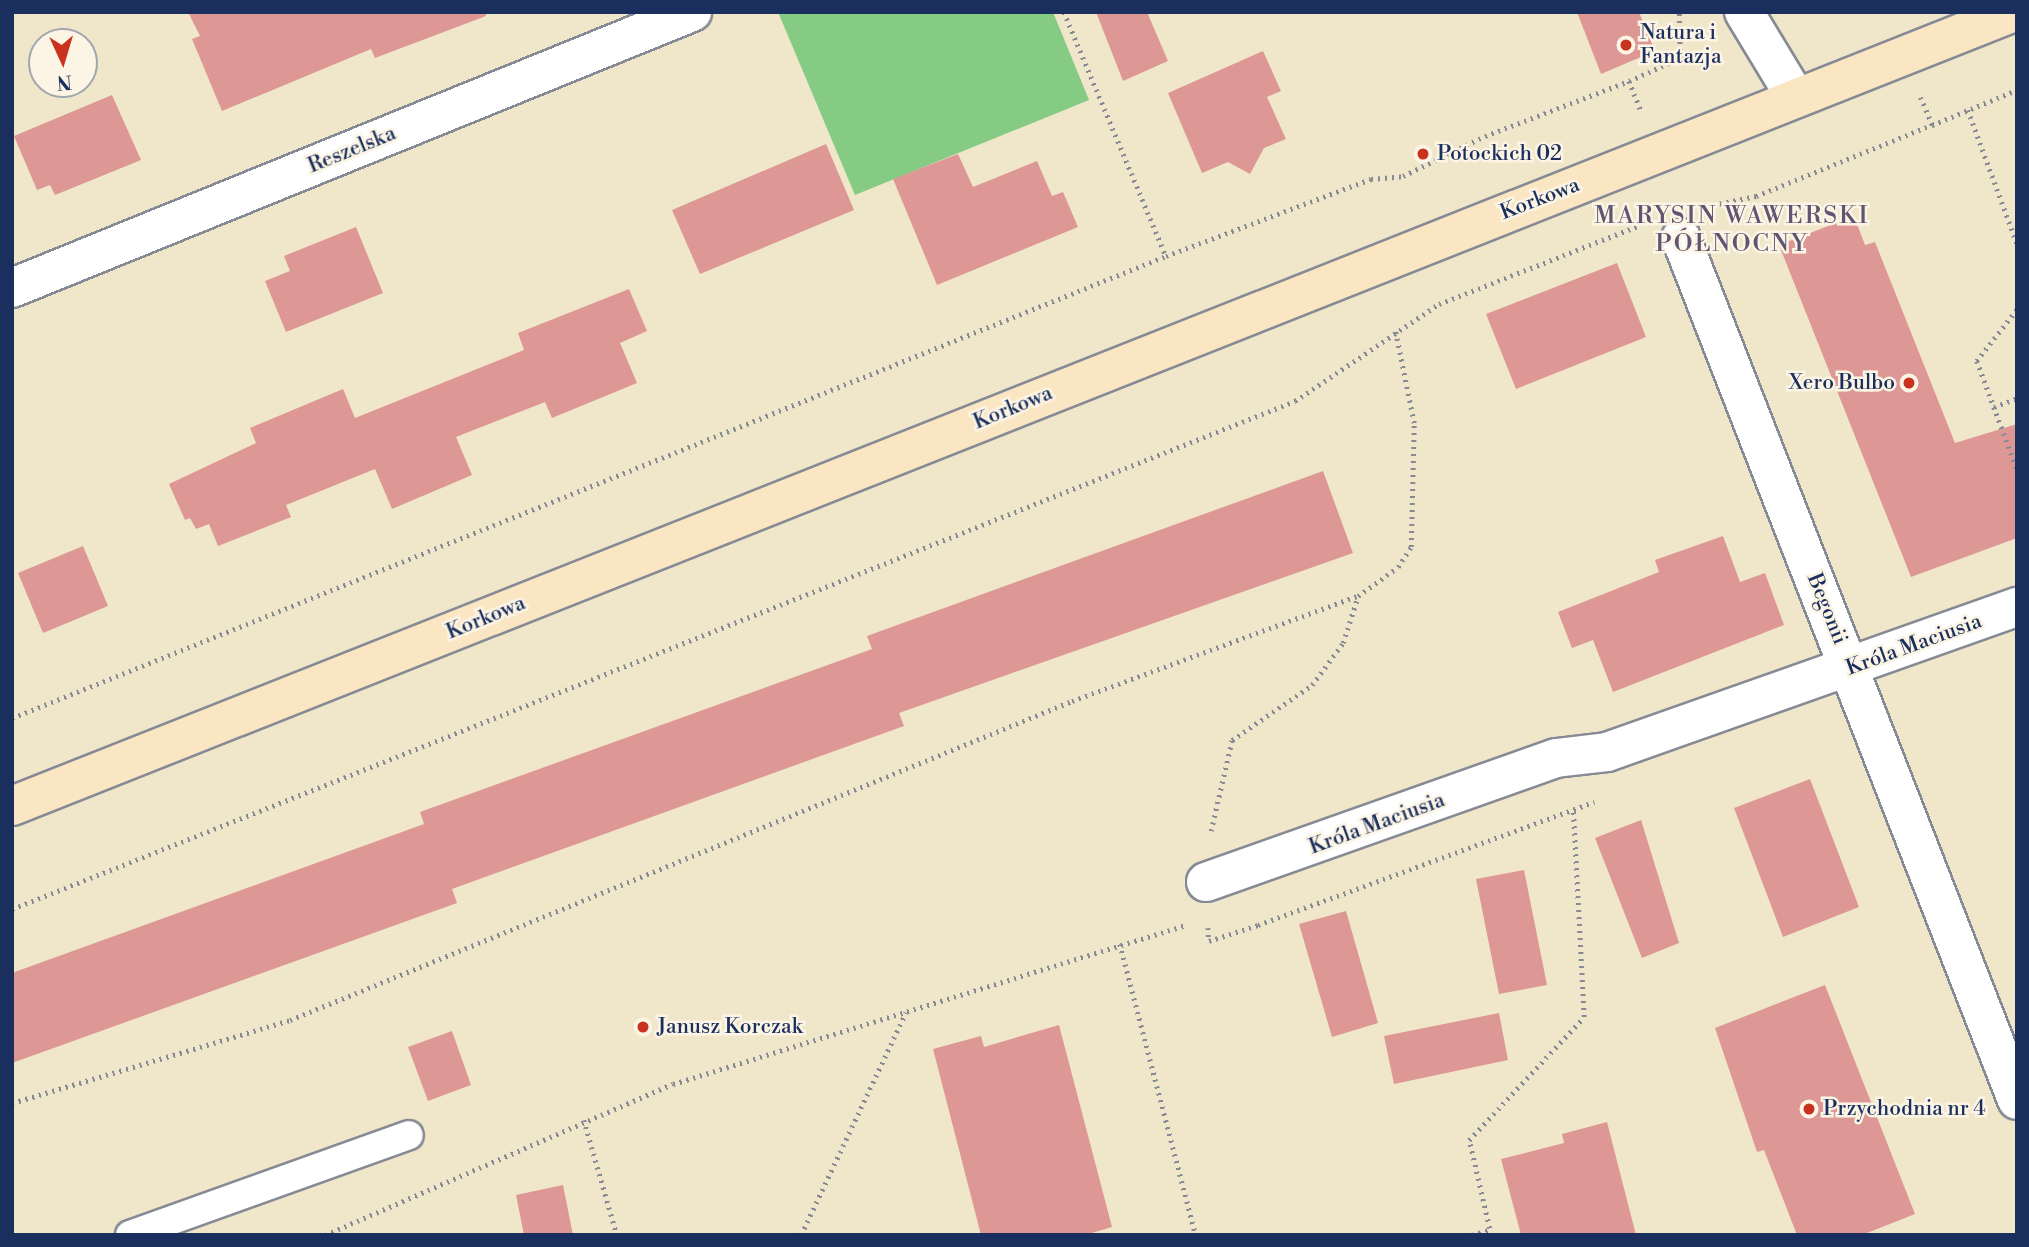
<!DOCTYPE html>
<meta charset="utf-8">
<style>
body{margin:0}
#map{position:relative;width:2029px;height:1247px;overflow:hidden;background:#f0e6c9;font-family:"Libre Bodoni",serif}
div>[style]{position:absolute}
.green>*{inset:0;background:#86cb84}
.building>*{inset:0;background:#dd9896}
.path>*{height:4.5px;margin-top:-2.25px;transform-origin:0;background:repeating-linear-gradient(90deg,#868a94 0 2px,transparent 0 7px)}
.roads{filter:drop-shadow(2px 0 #868a94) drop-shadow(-2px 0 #868a94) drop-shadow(0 2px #868a94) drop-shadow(0 -2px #868a94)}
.lane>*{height:28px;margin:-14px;padding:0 14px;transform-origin:14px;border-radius:14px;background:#fff}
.street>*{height:38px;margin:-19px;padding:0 19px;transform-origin:19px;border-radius:19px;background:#fff}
.secondary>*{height:38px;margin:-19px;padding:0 19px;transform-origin:19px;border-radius:19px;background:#fbe6c4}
.dots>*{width:19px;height:19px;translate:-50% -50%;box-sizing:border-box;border:4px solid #fcf5e5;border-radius:50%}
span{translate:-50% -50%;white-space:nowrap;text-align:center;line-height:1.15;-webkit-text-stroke:5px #fcf5e5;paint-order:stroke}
.poi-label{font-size:21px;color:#1b2f5e}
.left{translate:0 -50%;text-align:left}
.right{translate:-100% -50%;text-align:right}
.street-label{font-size:21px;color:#1b2f5e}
.quarter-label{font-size:24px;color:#5f5472;letter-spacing:2px}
.frame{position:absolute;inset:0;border:14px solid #1b2f5e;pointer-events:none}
.north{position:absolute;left:28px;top:28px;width:70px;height:70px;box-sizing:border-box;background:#fcf5e5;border:2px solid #a2a6af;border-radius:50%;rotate:176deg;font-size:19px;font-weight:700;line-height:28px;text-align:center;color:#1b2f5e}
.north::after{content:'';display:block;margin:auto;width:24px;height:32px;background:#c8321e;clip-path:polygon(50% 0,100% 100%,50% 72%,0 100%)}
</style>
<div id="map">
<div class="green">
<i style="clip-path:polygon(778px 12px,1053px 12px,1089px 100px,855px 195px)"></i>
</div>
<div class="building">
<i style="clip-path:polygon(188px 12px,485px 12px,486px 16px,375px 58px,371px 49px,222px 111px,192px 39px,200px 36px)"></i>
<i style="clip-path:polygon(1096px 12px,1147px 12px,1168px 61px,1123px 81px)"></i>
<i style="clip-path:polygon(1577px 12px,1639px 12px,1655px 51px,1601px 74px)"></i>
<i style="clip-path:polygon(1263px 51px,1281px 91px,1267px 97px,1286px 139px,1264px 148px,1250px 174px,1228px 162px,1202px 173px,1168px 93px)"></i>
<i style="clip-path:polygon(112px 95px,141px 160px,55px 195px,50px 185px,37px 190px,14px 136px)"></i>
<i style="clip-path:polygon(826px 144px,854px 210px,700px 274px,672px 210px)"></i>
<i style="clip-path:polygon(958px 154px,973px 187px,1037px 161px,1052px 196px,1063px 192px,1078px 227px,937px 285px,893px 179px)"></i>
<i style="clip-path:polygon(1854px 216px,1865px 245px,1875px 242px,1955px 443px,2017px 424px,2017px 538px,1911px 577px,1779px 245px)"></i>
<i style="clip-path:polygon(356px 227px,383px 293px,286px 332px,265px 281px,290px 271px,284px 256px)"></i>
<i style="clip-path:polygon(1617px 263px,1646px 337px,1516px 389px,1486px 314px)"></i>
<i style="clip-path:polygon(629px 289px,647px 331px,620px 343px,637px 383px,552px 418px,545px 402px,456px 437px,472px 475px,392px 509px,375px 469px,286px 505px,291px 517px,218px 546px,209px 524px,196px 529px,190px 518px,185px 520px,169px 484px,256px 443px,250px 428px,343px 389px,355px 418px,524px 350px,518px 333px)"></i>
<i style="clip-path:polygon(1323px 471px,1353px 553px,899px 713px,904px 726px,452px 889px,457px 903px,12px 1063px,12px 973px,424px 824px,420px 812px,872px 649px,867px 636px)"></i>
<i style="clip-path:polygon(1723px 536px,1740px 582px,1765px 573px,1784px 625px,1613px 692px,1593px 640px,1572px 648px,1558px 612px,1659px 572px,1655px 560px)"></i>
<i style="clip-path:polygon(83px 546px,108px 606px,43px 633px,18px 573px)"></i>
<i style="clip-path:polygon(1810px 779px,1859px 907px,1783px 937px,1734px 808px)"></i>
<i style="clip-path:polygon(1641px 820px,1679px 943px,1642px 958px,1595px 838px)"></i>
<i style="clip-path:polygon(1524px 870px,1547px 985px,1499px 994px,1476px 879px)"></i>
<i style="clip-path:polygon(1346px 911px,1378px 1023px,1332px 1037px,1299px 924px)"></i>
<i style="clip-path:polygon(1825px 985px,1915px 1214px,1862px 1235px,1797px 1235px,1764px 1150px,1757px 1152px,1715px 1028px)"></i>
<i style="clip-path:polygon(1499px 1013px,1508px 1060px,1394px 1084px,1384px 1036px)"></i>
<i style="clip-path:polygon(1059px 1025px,1112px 1227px,1085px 1235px,981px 1235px,933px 1049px,981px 1036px,984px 1047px)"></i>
<i style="clip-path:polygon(452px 1031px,471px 1085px,428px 1101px,408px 1047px)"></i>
<i style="clip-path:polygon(1607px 1122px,1636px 1235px,1521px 1235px,1501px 1159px,1564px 1143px,1562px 1134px)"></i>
<i style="clip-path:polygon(563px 1185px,573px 1235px,524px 1235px,516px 1195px)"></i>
</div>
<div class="path">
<i style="left:1064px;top:12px;width:264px;rotate:67.3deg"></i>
<i style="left:1166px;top:256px;width:219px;rotate:-20.6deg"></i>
<i style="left:1371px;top:179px;width:32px;rotate:-5deg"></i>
<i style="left:1403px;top:176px;width:91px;rotate:-26deg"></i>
<i style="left:1485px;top:136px;width:154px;rotate:-20.9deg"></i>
<i style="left:1629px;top:81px;width:32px;rotate:68deg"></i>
<i style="left:1629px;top:81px;width:56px;rotate:-24.3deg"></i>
<i style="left:1680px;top:58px;width:46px;rotate:-91.2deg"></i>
<i style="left:1968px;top:110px;width:142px;rotate:69.8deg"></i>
<i style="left:1932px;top:125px;width:92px;rotate:-22.4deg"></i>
<i style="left:1713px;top:205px;width:44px;rotate:-11.8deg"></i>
<i style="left:1756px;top:196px;width:190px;rotate:-22deg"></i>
<i style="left:1932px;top:125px;width:30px;rotate:-113deg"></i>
<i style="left:2017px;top:310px;width:65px;rotate:128.1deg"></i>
<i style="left:1977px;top:361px;width:115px;rotate:69.7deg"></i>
<i style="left:1994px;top:407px;width:25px;rotate:-21deg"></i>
<i style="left:12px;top:718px;width:1243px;rotate:-21.82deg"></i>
<i style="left:1211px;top:831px;width:93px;rotate:-77deg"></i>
<i style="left:1232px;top:740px;width:97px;rotate:-34.5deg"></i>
<i style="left:1312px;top:685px;width:52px;rotate:-53.6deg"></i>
<i style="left:1343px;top:643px;width:49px;rotate:-72.3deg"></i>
<i style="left:12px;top:909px;width:1380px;rotate:-21.6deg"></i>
<i style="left:1295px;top:401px;width:174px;rotate:-34deg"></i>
<i style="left:1439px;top:304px;width:214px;rotate:-21.4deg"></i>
<i style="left:1208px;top:928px;width:13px;rotate:86deg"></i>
<i style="left:1209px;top:941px;width:52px;rotate:-18.1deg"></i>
<i style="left:1258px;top:925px;width:358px;rotate:-20.1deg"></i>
<i style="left:1120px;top:944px;width:301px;rotate:75.4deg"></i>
<i style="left:12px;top:1103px;width:290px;rotate:-16.6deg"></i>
<i style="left:290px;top:1020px;width:845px;rotate:-22.19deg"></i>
<i style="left:1072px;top:701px;width:305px;rotate:-20.2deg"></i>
<i style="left:1358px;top:596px;width:49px;rotate:-35.9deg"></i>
<i style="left:1398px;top:567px;width:24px;rotate:-57deg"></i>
<i style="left:1411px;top:547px;width:124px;rotate:-88.6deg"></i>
<i style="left:1414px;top:423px;width:95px;rotate:-101.5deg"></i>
<i style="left:584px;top:1120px;width:120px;rotate:74deg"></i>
<i style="left:325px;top:1235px;width:379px;rotate:-23.5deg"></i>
<i style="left:673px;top:1084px;width:537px;rotate:-17.22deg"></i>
<i style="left:801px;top:1235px;width:246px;rotate:-64.8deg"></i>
<i style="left:1472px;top:1235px;width:19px;rotate:-16deg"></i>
<i style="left:1491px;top:1235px;width:98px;rotate:-103deg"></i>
<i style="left:1469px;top:1140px;width:168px;rotate:-46.9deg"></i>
<i style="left:1584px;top:1017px;width:207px;rotate:-93deg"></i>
</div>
<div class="roads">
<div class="lane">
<i style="left:130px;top:1235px;width:296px;rotate:-19.7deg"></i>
</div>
<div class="street">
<i style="left:1744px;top:12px;width:100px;rotate:58.8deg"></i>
<i style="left:1681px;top:238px;width:925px;rotate:68.7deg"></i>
<i style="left:12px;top:288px;width:734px;rotate:-22.09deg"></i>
<i style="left:1206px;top:882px;width:371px;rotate:-19.5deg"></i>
<i style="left:1556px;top:758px;width:51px;rotate:-6.7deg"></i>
<i style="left:1607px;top:752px;width:435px;rotate:-19.5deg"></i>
</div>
<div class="secondary">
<i style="left:12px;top:806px;width:2154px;rotate:-21.63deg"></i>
</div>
</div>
<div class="dots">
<i style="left:1626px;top:45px;background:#c8321e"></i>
<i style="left:1423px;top:154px;background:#c8321e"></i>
<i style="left:1909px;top:383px;background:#c8321e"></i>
<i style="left:643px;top:1027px;background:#c8321e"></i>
<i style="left:1809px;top:1109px;background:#c8321e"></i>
</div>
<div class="poi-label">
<span class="left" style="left:1640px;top:45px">Natura i<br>Fantazja</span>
<span class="left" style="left:1437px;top:154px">Potockich 02</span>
<span class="right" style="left:1895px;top:383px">Xero Bulbo</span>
<span class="left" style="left:657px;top:1027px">Janusz Korczak</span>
<span class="left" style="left:1823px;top:1109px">Przychodnia nr 4</span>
</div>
<div class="street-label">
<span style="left:352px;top:150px;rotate:-22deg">Reszelska</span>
<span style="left:1540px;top:199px;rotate:-21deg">Korkowa</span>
<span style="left:1013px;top:408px;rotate:-22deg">Korkowa</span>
<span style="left:1827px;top:609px;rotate:68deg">Begonii</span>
<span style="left:486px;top:618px;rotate:-22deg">Korkowa</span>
<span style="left:1914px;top:645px;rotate:-20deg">Króla Maciusia</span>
<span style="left:1377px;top:824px;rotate:-20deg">Króla Maciusia</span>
</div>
<div class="quarter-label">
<span style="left:1732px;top:231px">MARYSIN WAWERSKI<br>PÓŁNOCNY</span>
</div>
<div class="frame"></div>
<div class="north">N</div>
</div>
